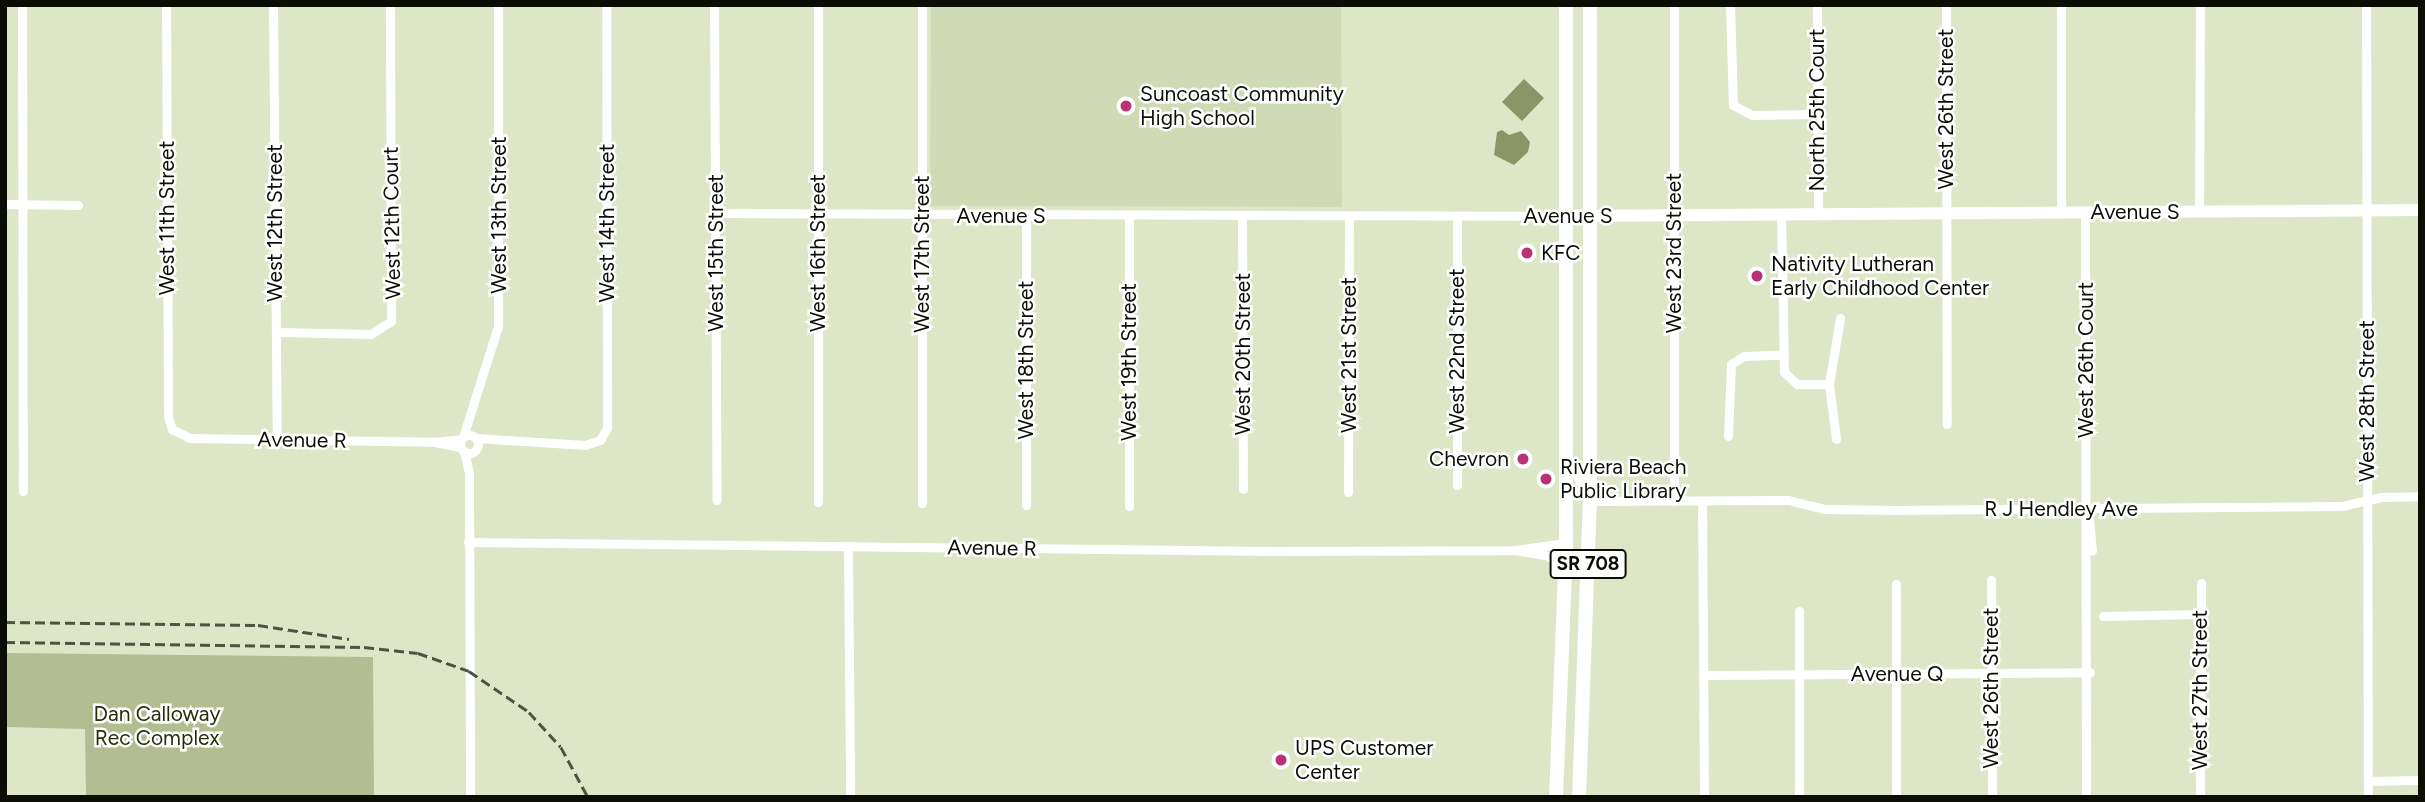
<!DOCTYPE html>
<style>
body{margin:0}
#map{position:relative;width:2425px;height:802px;overflow:hidden;background:#dde6c7;font-family:Figtree,sans-serif}
div>[style]{position:absolute}
.built>*{inset:0;background:#d0dab4}
.green>*{inset:0;background:#b2bd92}
.water>*{inset:0;background:#8a9666}
.street>*{height:9px;margin:-4.5px;padding:0 4.5px;transform-origin:4.5px;border-radius:4.5px;background:#fff}
.street>.ring{margin:-4.5px;padding:0;box-sizing:content-box;background:none;border:9px solid #fff;border-radius:50%}
.secondary>*{height:12px;margin:-6px;padding:0 6px;transform-origin:6px;border-radius:6px;background:#fff}
.primary>*{height:14px;margin:-7px;padding:0 7px;transform-origin:7px;border-radius:7px;background:#fff}
.rail>*{height:2.5px;margin-top:-1.25px;transform-origin:0;background:repeating-linear-gradient(90deg,#4f5343 0 10px,transparent 0 15px)}
.dots>*{width:19px;height:19px;translate:-50% -50%;box-sizing:border-box;border:4px solid #fff;border-radius:50%}
span{translate:-50% -50%;white-space:nowrap;text-align:center;line-height:1.15;-webkit-text-stroke:5px #fff;paint-order:stroke}
.shield-label span{padding:2px 5px;background:#fff;border:2px solid;border-radius:5px;-webkit-text-stroke-width:0}
.shield-label{font-size:19px;color:#0c0e05;font-weight:700}
.poi-label{font-size:21px;color:#0c0e05}
.left{translate:0 -50%;text-align:left}
.right{translate:-100% -50%;text-align:right}
.street-label{font-size:21px;color:#0c0e05}
.park-label{font-size:21px;color:#282f08}
.frame{position:absolute;inset:0;border:7px solid #0c0e05;pointer-events:none}
</style>
<div id="map">
<div class="built">
<i style="clip-path:polygon(931px 5px,1341px 5px,1342px 207px,930px 206px)"></i>
</div>
<div class="green">
<i style="clip-path:polygon(5px 653px,373px 657px,374px 797px,86px 797px,85px 729px,5px 727px)"></i>
</div>
<div class="water">
<i style="clip-path:polygon(1524px 79px,1544px 98px,1522px 121px,1502px 102px)"></i>
<i style="clip-path:polygon(1502px 130px,1509px 135px,1521px 131px,1530px 142px,1528px 152px,1514px 165px,1494px 155px,1497px 132px)"></i>
</div>
<div class="street">
<i style="left:22px;top:5px;width:486px;rotate:89.9deg"></i>
<i style="left:166px;top:5px;width:412px;rotate:89.7deg"></i>
<i style="left:168px;top:417px;width:13px;rotate:72deg"></i>
<i style="left:172px;top:429px;width:20px;rotate:27deg"></i>
<i style="left:190px;top:438px;width:244px;rotate:0.9deg"></i>
<i style="left:273px;top:5px;width:435px;rotate:89.5deg"></i>
<i style="left:714px;top:5px;width:495px;rotate:89.7deg"></i>
<i style="left:1730px;top:5px;width:100px;rotate:88.3deg"></i>
<i style="left:1733px;top:105px;width:21px;rotate:28deg"></i>
<i style="left:1752px;top:115px;width:65px;rotate:-0.9deg"></i>
<i style="left:1817px;top:5px;width:209px;rotate:89.7deg"></i>
<i style="left:1946px;top:5px;width:419px;rotate:89.9deg"></i>
<i style="left:2061px;top:5px;width:207px;rotate:90deg"></i>
<i style="left:2366px;top:5px;width:792px;rotate:89.86deg"></i>
<i style="left:5px;top:204px;width:73px;rotate:0.8deg"></i>
<i style="left:2199px;top:211px;width:206px;rotate:-89.7deg"></i>
<i style="left:2085px;top:212px;width:585px;rotate:89.9deg"></i>
<i style="left:715px;top:213px;width:853px;rotate:0.2deg"></i>
<i style="left:1781px;top:214px;width:158px;rotate:88.9deg"></i>
<i style="left:1784px;top:372px;width:18px;rotate:43deg"></i>
<i style="left:1797px;top:384px;width:32px"></i>
<i style="left:1026px;top:216px;width:289px;rotate:90deg"></i>
<i style="left:1129px;top:217px;width:289px;rotate:90deg"></i>
<i style="left:1457px;top:217px;width:268px;rotate:90deg"></i>
<i style="left:1242px;top:218px;width:271px;rotate:89.8deg"></i>
<i style="left:276px;top:332px;width:95px;rotate:1.2deg"></i>
<i style="left:371px;top:334px;width:24px;rotate:-33deg"></i>
<i style="left:391px;top:321px;width:316px;rotate:-90.2deg"></i>
<i class="ring" style="left:460px;top:435px;width:9px;height:9px"></i>
<i style="left:1728px;top:436px;width:72px;rotate:-87.6deg"></i>
<i style="left:1731px;top:364px;width:15px;rotate:-32deg"></i>
<i style="left:1744px;top:356px;width:38px;rotate:-2deg"></i>
<i style="left:463px;top:437px;width:116px;rotate:-72.5deg"></i>
<i style="left:498px;top:326px;width:321px;rotate:-90deg"></i>
<i style="left:476px;top:438px;width:109px;rotate:3.7deg"></i>
<i style="left:585px;top:445px;width:16px;rotate:-18deg"></i>
<i style="left:600px;top:440px;width:14px;rotate:-60deg"></i>
<i style="left:607px;top:428px;width:423px;rotate:-90.1deg"></i>
<i style="left:1836px;top:439px;width:55px;rotate:-97.3deg"></i>
<i style="left:1829px;top:384px;width:67px;rotate:-80.5deg"></i>
<i style="left:460px;top:447px;width:26px;rotate:-169deg"></i>
<i style="left:434px;top:442px;width:27px;rotate:-6deg"></i>
<i style="left:464px;top:451px;width:23px;rotate:77deg"></i>
<i style="left:469px;top:473px;width:324px;rotate:89.8deg"></i>
<i style="left:1570px;top:462px;width:44px;rotate:62.9deg"></i>
<i style="left:1590px;top:501px;width:198px;rotate:-0.3deg"></i>
<i style="left:1788px;top:500px;width:36px;rotate:14deg"></i>
<i style="left:1823px;top:509px;width:73px;rotate:0.8deg"></i>
<i style="left:1896px;top:510px;width:446px;rotate:-0.5deg"></i>
<i style="left:2342px;top:506px;width:40px;rotate:-13deg"></i>
<i style="left:2381px;top:497px;width:39px;rotate:-1deg"></i>
<i style="left:1348px;top:492px;width:275px;rotate:-89.8deg"></i>
<i style="left:1674px;top:501px;width:496px;rotate:-90deg"></i>
<i style="left:1702px;top:501px;width:296px;rotate:89.6deg"></i>
<i style="left:818px;top:502px;width:497px;rotate:-90deg"></i>
<i style="left:922px;top:503px;width:498px;rotate:-90deg"></i>
<i style="left:2088px;top:508px;width:43px;rotate:84.7deg"></i>
<i style="left:468px;top:542px;width:806px;rotate:0.64deg"></i>
<i style="left:1274px;top:551px;width:241px;rotate:-0.2deg"></i>
<i style="left:1515px;top:550px;width:51px;rotate:-7.8deg"></i>
<i style="left:848px;top:546px;width:251px;rotate:89.5deg"></i>
<i style="left:1515px;top:550px;width:34px;rotate:10deg"></i>
<i style="left:1548px;top:556px;width:22px;rotate:34deg"></i>
<i style="left:1991px;top:580px;width:217px;rotate:89.7deg"></i>
<i style="left:1896px;top:584px;width:213px;rotate:90deg"></i>
<i style="left:1799px;top:611px;width:186px;rotate:90deg"></i>
<i style="left:2103px;top:616px;width:97px;rotate:-1.2deg"></i>
<i style="left:1703px;top:675px;width:387px;rotate:-0.4deg"></i>
<i style="left:2368px;top:781px;width:52px;rotate:-1.1deg"></i>
<i style="left:2200px;top:797px;width:214px;rotate:-89.7deg"></i>
</div>
<div class="secondary">
<i style="left:1568px;top:216px;width:852px;rotate:-0.4deg"></i>
</div>
<div class="primary">
<i style="left:1556px;top:797px;width:247px;rotate:-87.7deg"></i>
<i style="left:1566px;top:550px;width:545px;rotate:-90deg"></i>
<i style="left:1579px;top:797px;width:296px;rotate:-87.9deg"></i>
<i style="left:1590px;top:501px;width:496px;rotate:-90deg"></i>
</div>
<div class="rail">
<i style="left:5px;top:622px;width:253px;rotate:0.7deg"></i>
<i style="left:258px;top:625px;width:92px;rotate:8.7deg"></i>
<i style="left:5px;top:642px;width:359px;rotate:0.8deg"></i>
<i style="left:364px;top:647px;width:54px;rotate:6.3deg"></i>
<i style="left:418px;top:653px;width:54px;rotate:19.4deg"></i>
<i style="left:469px;top:671px;width:73px;rotate:34.3deg"></i>
<i style="left:529px;top:712px;width:47px;rotate:47.6deg"></i>
<i style="left:561px;top:747px;width:57px;rotate:61.6deg"></i>
</div>
<div class="dots">
<i style="left:1126px;top:106px;background:#b93274"></i>
<i style="left:1527px;top:253px;background:#b93274"></i>
<i style="left:1757px;top:276px;background:#b93274"></i>
<i style="left:1523px;top:459px;background:#b93274"></i>
<i style="left:1546px;top:479px;background:#b93274"></i>
<i style="left:1281px;top:760px;background:#b93274"></i>
</div>
<div class="shield-label">
<span style="left:1588px;top:564px">SR 708</span>
</div>
<div class="poi-label">
<span class="left" style="left:1140px;top:106px">Suncoast Community<br>High School</span>
<span class="left" style="left:1541px;top:253px">KFC</span>
<span class="left" style="left:1771px;top:276px">Nativity Lutheran<br>Early Childhood Center</span>
<span class="right" style="left:1509px;top:459px">Chevron</span>
<span class="left" style="left:1560px;top:479px">Riviera Beach<br>Public Library</span>
<span class="left" style="left:1295px;top:760px">UPS Customer<br>Center</span>
</div>
<div class="street-label">
<span style="left:1946px;top:109px;rotate:-90deg">West 26th Street</span>
<span style="left:1817px;top:110px;rotate:-90deg">North 25th Court</span>
<span style="left:2135px;top:212px">Avenue S</span>
<span style="left:499px;top:215px;rotate:-90deg">West 13th Street</span>
<span style="left:1001px;top:216px">Avenue S</span>
<span style="left:1568px;top:216px">Avenue S</span>
<span style="left:167px;top:218px;rotate:-90deg">West 11th Street</span>
<span style="left:275px;top:223px;rotate:-90deg">West 12th Street</span>
<span style="left:392px;top:223px;rotate:-91deg">West 12th Court</span>
<span style="left:607px;top:223px;rotate:-90deg">West 14th Street</span>
<span style="left:716px;top:253px;rotate:-90deg">West 15th Street</span>
<span style="left:818px;top:253px;rotate:-90deg">West 16th Street</span>
<span style="left:1674px;top:253px;rotate:-90deg">West 23rd Street</span>
<span style="left:922px;top:254px;rotate:-90deg">West 17th Street</span>
<span style="left:1457px;top:351px;rotate:-90deg">West 22nd Street</span>
<span style="left:1243px;top:354px;rotate:-90deg">West 20th Street</span>
<span style="left:1349px;top:355px;rotate:-90deg">West 21st Street</span>
<span style="left:1026px;top:360px;rotate:-90deg">West 18th Street</span>
<span style="left:2086px;top:360px;rotate:-90deg">West 26th Court</span>
<span style="left:1129px;top:362px;rotate:-90deg">West 19th Street</span>
<span style="left:2367px;top:401px;rotate:-90deg">West 28th Street</span>
<span style="left:302px;top:440px;rotate:1deg">Avenue R</span>
<span style="left:2061px;top:509px">R J Hendley Ave</span>
<span style="left:992px;top:548px;rotate:1deg">Avenue R</span>
<span style="left:1897px;top:674px">Avenue Q</span>
<span style="left:1991px;top:688px;rotate:-90deg">West 26th Street</span>
<span style="left:2200px;top:690px;rotate:-90deg">West 27th Street</span>
</div>
<div class="park-label">
<span style="left:157px;top:726px">Dan Calloway<br>Rec Complex</span>
</div>
<div class="frame"></div>
</div>
